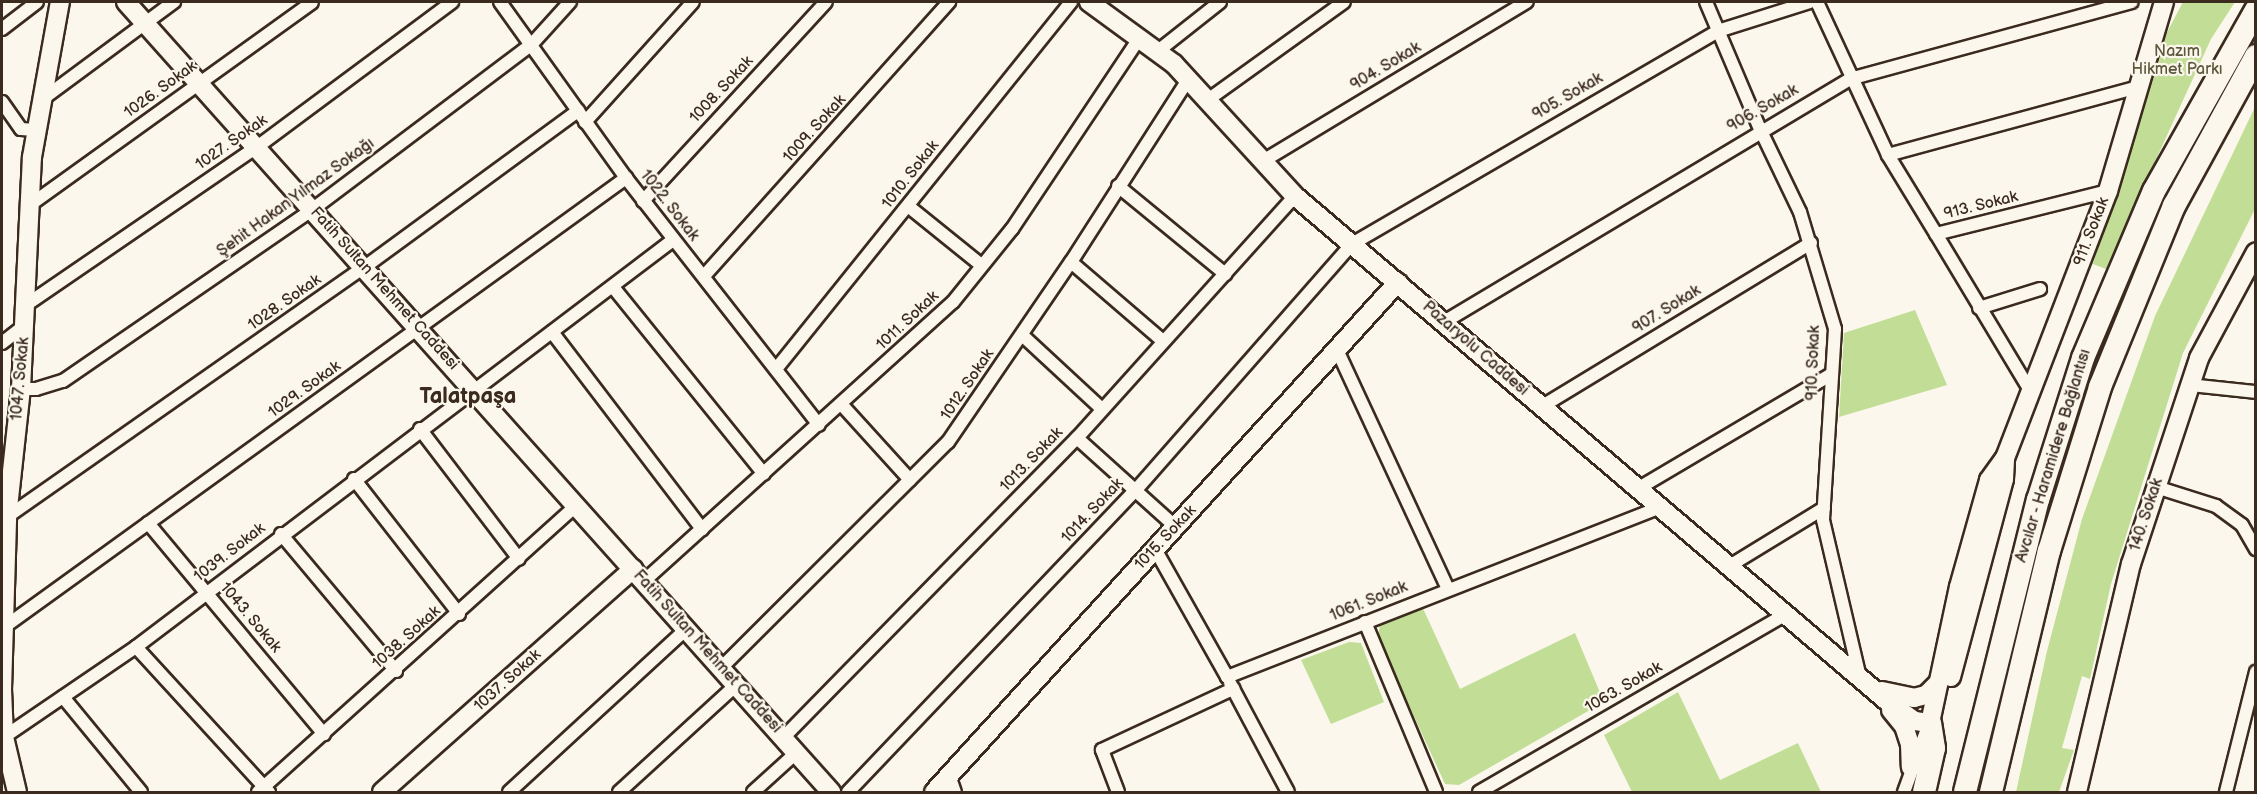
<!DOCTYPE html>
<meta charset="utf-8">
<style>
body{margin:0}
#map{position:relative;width:2257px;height:794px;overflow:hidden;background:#fbf7ec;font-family:"Balsamiq Sans",sans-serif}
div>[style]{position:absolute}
.green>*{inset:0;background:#c2de96}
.roads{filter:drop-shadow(2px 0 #3b2a1e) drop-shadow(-2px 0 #3b2a1e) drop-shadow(0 2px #3b2a1e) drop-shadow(0 -2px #3b2a1e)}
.street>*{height:12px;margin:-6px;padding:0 6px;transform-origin:6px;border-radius:6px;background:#fbf7ec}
.secondary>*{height:18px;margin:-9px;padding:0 9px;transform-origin:9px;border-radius:9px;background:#fbf7ec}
.highway>*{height:22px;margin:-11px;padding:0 11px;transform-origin:11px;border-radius:11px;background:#fbf7ec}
span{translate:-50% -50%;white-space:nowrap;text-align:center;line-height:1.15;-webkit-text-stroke:4.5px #fbf7ec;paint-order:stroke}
.park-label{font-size:16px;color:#5d573c}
.street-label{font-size:16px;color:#3b2a1e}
.district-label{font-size:22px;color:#3b2a1e;font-weight:700}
.frame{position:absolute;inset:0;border:3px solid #3b2a1e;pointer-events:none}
</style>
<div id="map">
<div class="green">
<i style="clip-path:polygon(2183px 2px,2235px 2px,2211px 39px,2106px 269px,2093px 264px,2156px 53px)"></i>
<i style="clip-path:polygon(2255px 107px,2255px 209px,2183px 353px,2111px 584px,2090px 679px,2082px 676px,2062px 748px,2074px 750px,2059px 792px,2016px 792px,2047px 651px,2082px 519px,2155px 316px)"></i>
<i style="clip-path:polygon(1915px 310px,1947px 385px,1839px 417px,1844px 333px)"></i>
<i style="clip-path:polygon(1421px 604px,1460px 689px,1575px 633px,1604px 702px,1459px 785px,1445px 784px,1378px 638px,1380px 623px)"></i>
<i style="clip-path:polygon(1349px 642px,1361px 643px,1384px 702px,1331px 724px,1301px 660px)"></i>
<i style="clip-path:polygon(1678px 692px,1720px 780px,1798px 743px,1821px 792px,1632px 792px,1604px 735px)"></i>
</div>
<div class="roads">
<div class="street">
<i style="left:500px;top:2px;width:216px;rotate:54.4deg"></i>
<i style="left:626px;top:178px;width:313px;rotate:52deg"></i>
<i style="left:1706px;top:2px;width:138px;rotate:67deg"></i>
<i style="left:1760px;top:129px;width:92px;rotate:64.3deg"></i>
<i style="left:1800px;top:212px;width:122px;rotate:73.3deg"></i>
<i style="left:1835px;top:329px;width:191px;rotate:93.6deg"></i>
<i style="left:1823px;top:520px;width:158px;rotate:76.8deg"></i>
<i style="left:1817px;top:2px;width:169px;rotate:65.1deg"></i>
<i style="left:1888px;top:155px;width:92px;rotate:58.7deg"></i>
<i style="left:2px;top:29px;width:44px;rotate:-37.6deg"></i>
<i style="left:1158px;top:51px;width:79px;rotate:-38.3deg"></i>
<i style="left:1209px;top:99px;width:166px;rotate:-35.7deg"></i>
<i style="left:40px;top:101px;width:167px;rotate:-36.5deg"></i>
<i style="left:2px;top:102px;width:33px;rotate:55deg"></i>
<i style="left:21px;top:129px;width:14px;rotate:4deg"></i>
<i style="left:585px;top:122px;width:161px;rotate:-48deg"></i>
<i style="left:1888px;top:155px;width:259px;rotate:-15.2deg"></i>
<i style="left:1263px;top:161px;width:308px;rotate:-31.1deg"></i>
<i style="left:1118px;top:186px;width:139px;rotate:39.4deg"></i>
<i style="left:643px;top:201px;width:270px;rotate:-47.4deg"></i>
<i style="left:30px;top:205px;width:347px;rotate:-35.7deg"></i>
<i style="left:908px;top:206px;width:94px;rotate:38.9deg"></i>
<i style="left:1071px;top:262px;width:121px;rotate:40.7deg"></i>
<i style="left:704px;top:276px;width:368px;rotate:-48.2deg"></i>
<i style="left:613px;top:287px;width:240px;rotate:51.1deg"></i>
<i style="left:26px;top:305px;width:280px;rotate:-34.4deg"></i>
<i style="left:257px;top:147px;width:243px;rotate:-36.6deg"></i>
<i style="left:1979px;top:308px;width:64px;rotate:-17.3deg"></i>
<i style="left:1444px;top:322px;width:473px;rotate:-30.9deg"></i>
<i style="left:1850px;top:79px;width:292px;rotate:-15.3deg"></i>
<i style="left:552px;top:332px;width:248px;rotate:52.7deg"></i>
<i style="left:1022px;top:335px;width:109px;rotate:42.8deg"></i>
<i style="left:2px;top:343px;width:31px;rotate:-38deg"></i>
<i style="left:1338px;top:352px;width:261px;rotate:65.1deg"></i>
<i style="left:776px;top:369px;width:471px;rotate:-51.2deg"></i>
<i style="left:2190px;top:385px;width:66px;rotate:6.1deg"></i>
<i style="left:21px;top:389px;width:15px"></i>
<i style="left:36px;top:389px;width:28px;rotate:-17deg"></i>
<i style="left:63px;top:381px;width:303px;rotate:-34.5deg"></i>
<i style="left:313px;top:209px;width:273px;rotate:-37deg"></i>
<i style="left:531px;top:45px;width:58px;rotate:-47.8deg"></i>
<i style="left:2031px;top:392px;width:184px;rotate:-121deg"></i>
<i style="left:1936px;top:234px;width:177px;rotate:-14deg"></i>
<i style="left:842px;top:405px;width:101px;rotate:47.8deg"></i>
<i style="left:1541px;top:407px;width:316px;rotate:-31.3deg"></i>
<i style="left:420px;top:429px;width:163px;rotate:52.7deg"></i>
<i style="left:1077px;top:438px;width:133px;rotate:42deg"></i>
<i style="left:354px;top:479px;width:171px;rotate:52.1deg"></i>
<i style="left:2156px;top:487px;width:63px;rotate:17.6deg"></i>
<i style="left:2216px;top:506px;width:32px;rotate:36deg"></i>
<i style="left:2242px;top:525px;width:28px;rotate:60deg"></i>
<i style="left:1639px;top:488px;width:222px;rotate:-30.6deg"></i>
<i style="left:7px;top:517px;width:438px;rotate:-35deg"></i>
<i style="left:366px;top:266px;width:263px;rotate:-36.2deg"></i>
<i style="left:148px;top:523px;width:275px;rotate:50.2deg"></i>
<i style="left:281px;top:534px;width:179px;rotate:50deg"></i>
<i style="left:1155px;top:549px;width:147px;rotate:60.6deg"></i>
<i style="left:1227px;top:677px;width:466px;rotate:-21.4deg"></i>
<i style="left:1731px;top:565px;width:109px;rotate:-31.5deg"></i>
<i style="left:644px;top:581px;width:416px;rotate:-42.1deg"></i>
<i style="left:953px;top:302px;width:94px;rotate:-51.1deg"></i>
<i style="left:1012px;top:229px;width:231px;rotate:-56.3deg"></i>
<i style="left:1365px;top:622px;width:184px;rotate:67.3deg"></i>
<i style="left:3px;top:628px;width:769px;rotate:-35.84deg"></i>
<i style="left:136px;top:647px;width:197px;rotate:47.5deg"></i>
<i style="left:721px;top:668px;width:320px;rotate:-44.9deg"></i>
<i style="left:948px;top:442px;width:218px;rotate:-55.7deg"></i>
<i style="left:1071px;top:262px;width:219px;rotate:-57.3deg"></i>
<i style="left:1230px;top:683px;width:123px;rotate:62deg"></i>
<i style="left:63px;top:697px;width:123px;rotate:50.6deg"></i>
<i style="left:4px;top:737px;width:160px;rotate:-34.3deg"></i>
<i style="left:136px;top:647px;width:674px;rotate:-37.16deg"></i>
<i style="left:783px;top:738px;width:420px;rotate:-45.6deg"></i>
<i style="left:1077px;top:438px;width:326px;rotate:-48deg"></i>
<i style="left:949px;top:775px;width:18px;rotate:71deg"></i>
<i style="left:258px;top:792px;width:428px;rotate:-42deg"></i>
<i style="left:509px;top:792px;width:241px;rotate:-42.6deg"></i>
<i style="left:619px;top:792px;width:159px;rotate:-42.4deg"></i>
<i style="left:753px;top:792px;width:58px;rotate:-42.2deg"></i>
<i style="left:848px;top:792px;width:416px;rotate:-46.4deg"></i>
<i style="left:1135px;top:491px;width:329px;rotate:-48.7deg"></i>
<i style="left:1352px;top:244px;width:423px;rotate:-30.2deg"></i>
<i style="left:1718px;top:31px;width:96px;rotate:-17.5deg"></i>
<i style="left:1118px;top:792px;width:45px;rotate:-110.9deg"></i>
<i style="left:1102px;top:750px;width:145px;rotate:-25deg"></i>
<i style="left:1479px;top:792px;width:355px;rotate:-30.1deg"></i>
<i style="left:1904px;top:792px;width:70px;rotate:-70deg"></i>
<i style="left:2226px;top:792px;width:124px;rotate:-76deg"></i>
</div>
<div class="secondary">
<i style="left:126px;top:2px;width:1059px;rotate:48.25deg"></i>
<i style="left:1089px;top:2px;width:105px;rotate:36.1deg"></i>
<i style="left:1174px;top:64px;width:179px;rotate:47.5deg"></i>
<i style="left:1295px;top:196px;width:778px;rotate:40.47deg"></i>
<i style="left:1887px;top:701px;width:34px;rotate:36deg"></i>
<i style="left:1915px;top:721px;width:15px;rotate:8deg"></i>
<i style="left:1951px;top:677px;width:205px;rotate:-75deg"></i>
<i style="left:2004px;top:479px;width:21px;rotate:-87deg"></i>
<i style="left:1882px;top:691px;width:33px;rotate:12deg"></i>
<i style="left:1914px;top:698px;width:12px;rotate:-14deg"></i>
<i style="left:1926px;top:695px;width:18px;rotate:-45deg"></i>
<i style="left:1891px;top:710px;width:21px;rotate:51deg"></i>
<i style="left:1904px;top:726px;width:19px;rotate:72deg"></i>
<i style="left:1910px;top:744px;width:23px;rotate:88deg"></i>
<i style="left:1930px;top:723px;width:139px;rotate:-78deg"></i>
<i style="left:1959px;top:587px;width:111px;rotate:-74.3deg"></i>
<i style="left:1989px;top:480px;width:27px;rotate:-54deg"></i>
<i style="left:2005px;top:458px;width:286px;rotate:-68.9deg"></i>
<i style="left:2108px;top:191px;width:197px;rotate:-73.5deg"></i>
<i style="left:17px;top:792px;width:57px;rotate:-103.3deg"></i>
<i style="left:4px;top:737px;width:47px;rotate:-92.4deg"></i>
<i style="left:2px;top:690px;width:173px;rotate:-88.3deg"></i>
<i style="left:7px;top:517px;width:129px;rotate:-83.8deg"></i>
<i style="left:21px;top:389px;width:232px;rotate:-87.3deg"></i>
<i style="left:32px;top:157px;width:158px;rotate:-79.8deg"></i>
<i style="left:382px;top:792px;width:336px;rotate:-41.6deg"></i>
<i style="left:934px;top:792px;width:689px;rotate:-47.7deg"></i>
<i style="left:2077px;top:792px;width:234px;rotate:-76.7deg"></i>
<i style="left:2131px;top:564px;width:217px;rotate:-71.7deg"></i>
<i style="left:2199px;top:358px;width:120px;rotate:-61.7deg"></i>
</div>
<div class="highway">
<i style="left:1924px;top:792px;width:45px;rotate:-77.2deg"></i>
<i style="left:1934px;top:748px;width:25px;rotate:-99deg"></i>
<i style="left:1965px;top:792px;width:301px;rotate:-76deg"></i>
<i style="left:2038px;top:500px;width:149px;rotate:-72.4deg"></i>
<i style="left:2083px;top:358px;width:181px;rotate:-67deg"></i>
<i style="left:2154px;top:191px;width:208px;rotate:-60.6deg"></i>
<i style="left:1991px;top:792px;width:248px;rotate:-76.5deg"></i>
<i style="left:2049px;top:551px;width:172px;rotate:-72.7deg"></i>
<i style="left:2100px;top:387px;width:196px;rotate:-67.8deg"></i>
<i style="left:2174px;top:206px;width:171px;rotate:-61.3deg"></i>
</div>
</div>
<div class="park-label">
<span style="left:2177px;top:61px">Nazım<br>Hikmet Parkı</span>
</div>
<div class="street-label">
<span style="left:1386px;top:67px;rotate:-31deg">904. Sokak</span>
<span style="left:161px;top:90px;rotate:-36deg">1026. Sokak</span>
<span style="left:722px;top:90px;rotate:-47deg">1008. Sokak</span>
<span style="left:1568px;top:97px;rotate:-30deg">905. Sokak</span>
<span style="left:1763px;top:109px;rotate:-30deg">906. Sokak</span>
<span style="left:815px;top:129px;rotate:-48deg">1009. Sokak</span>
<span style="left:232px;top:143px;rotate:-35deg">1027. Sokak</span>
<span style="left:911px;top:175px;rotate:-52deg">1010. Sokak</span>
<span style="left:296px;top:198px;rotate:-36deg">Şehit Hakan Yılmaz Sokağı</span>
<span style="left:669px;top:206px;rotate:52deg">1022. Sokak</span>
<span style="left:1981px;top:206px;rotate:-14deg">913. Sokak</span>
<span style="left:2092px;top:232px;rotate:-69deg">911. Sokak</span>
<span style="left:384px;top:289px;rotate:48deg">Fatih Sultan Mehmet Caddesi</span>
<span style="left:285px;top:303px;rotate:-35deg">1028. Sokak</span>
<span style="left:1667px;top:310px;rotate:-32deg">907. Sokak</span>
<span style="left:908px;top:321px;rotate:-43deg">1011. Sokak</span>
<span style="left:1475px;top:349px;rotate:41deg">Pazaryolu Caddesi</span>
<span style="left:1814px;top:363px;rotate:-88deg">910. Sokak</span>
<span style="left:21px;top:379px;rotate:-85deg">1047. Sokak</span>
<span style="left:968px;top:385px;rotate:-56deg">1012. Sokak</span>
<span style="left:305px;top:390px;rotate:-36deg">1029. Sokak</span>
<span style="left:2054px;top:456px;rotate:-73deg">Avcılar - Haramidere Bağlantısı</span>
<span style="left:1032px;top:460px;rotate:-46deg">1013. Sokak</span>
<span style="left:1093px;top:511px;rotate:-47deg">1014. Sokak</span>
<span style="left:2147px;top:515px;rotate:-72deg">140. Sokak</span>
<span style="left:1166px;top:538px;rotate:-47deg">1015. Sokak</span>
<span style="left:230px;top:553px;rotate:-38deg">1039. Sokak</span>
<span style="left:1369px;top:602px;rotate:-22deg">1061. Sokak</span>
<span style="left:250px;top:618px;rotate:50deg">1043. Sokak</span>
<span style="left:407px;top:638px;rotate:-42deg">1038. Sokak</span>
<span style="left:707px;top:652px;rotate:48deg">Fatih Sultan Mehmet Caddesi</span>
<span style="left:508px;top:681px;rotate:-42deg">1037. Sokak</span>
<span style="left:1624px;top:688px;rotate:-30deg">1063. Sokak</span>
</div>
<div class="district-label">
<span style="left:468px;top:397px">Talatpaşa</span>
</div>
<div class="frame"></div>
</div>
